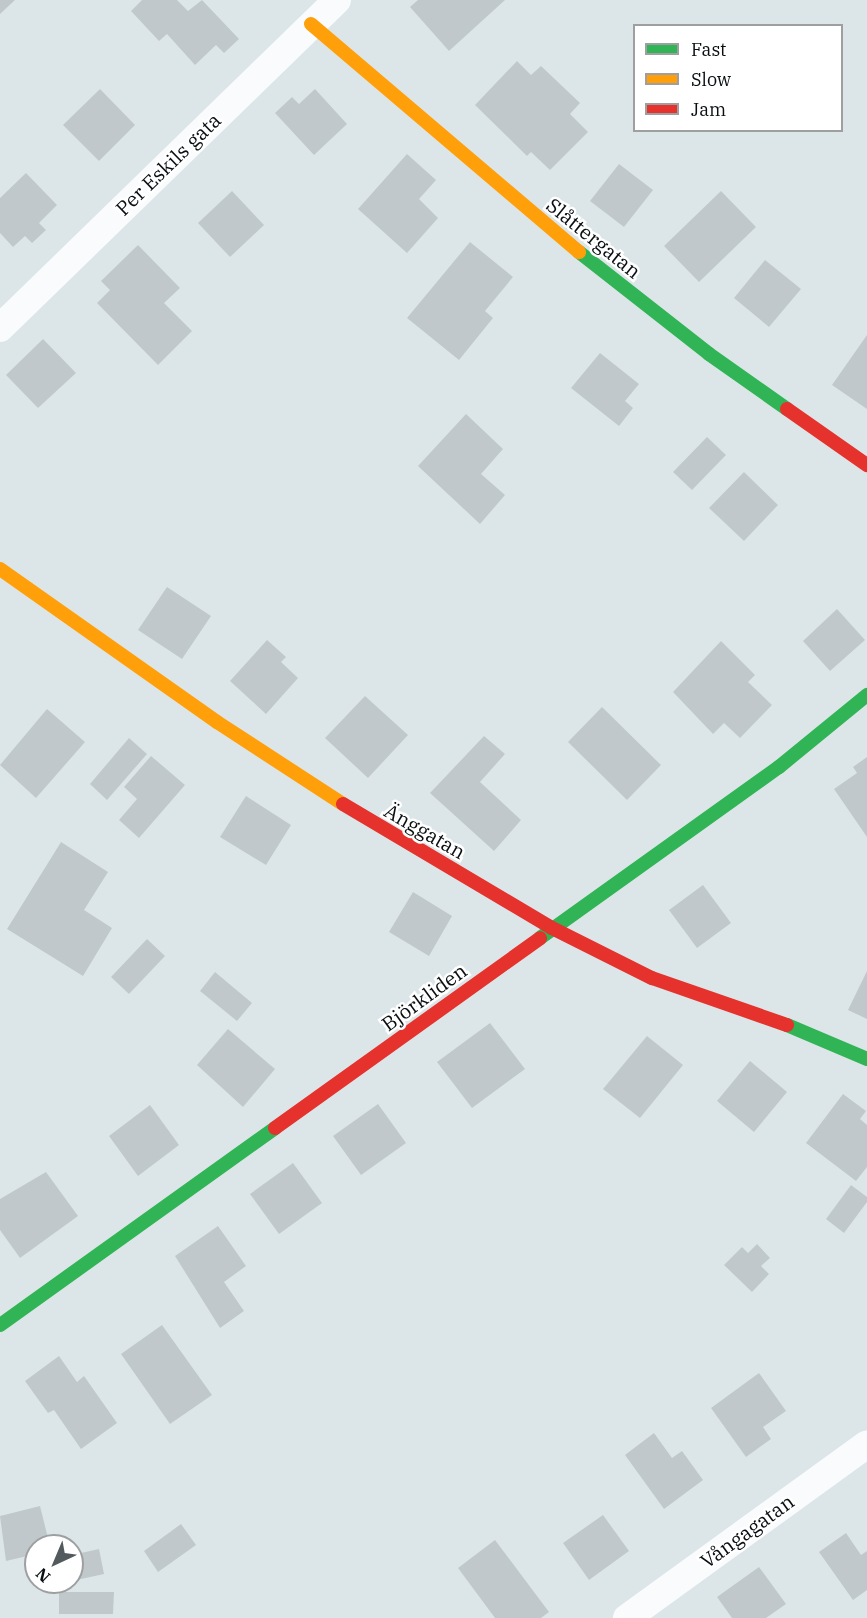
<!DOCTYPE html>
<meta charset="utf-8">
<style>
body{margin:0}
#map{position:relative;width:867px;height:1618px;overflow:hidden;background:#dce6e9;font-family:"IBM Plex Serif",serif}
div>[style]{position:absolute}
.building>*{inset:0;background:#c1c8cc}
.street>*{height:28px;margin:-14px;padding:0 14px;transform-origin:14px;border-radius:14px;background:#fafbfc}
.fast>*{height:14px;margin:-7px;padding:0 7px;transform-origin:7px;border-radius:7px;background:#30b455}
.slow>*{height:14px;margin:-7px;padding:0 7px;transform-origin:7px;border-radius:7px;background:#ff9f0a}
.jam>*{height:14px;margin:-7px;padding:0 7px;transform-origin:7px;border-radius:7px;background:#e5322d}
span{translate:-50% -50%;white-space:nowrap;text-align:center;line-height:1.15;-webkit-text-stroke:5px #fff;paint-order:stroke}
.street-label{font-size:20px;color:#090f11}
.legend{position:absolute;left:633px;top:24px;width:210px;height:108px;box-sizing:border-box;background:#fff;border:2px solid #9d9fa0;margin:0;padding:8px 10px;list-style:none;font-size:18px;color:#090f11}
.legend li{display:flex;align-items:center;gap:12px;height:30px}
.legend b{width:30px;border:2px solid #9d9fa0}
.north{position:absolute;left:24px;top:1534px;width:60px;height:60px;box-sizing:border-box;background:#fff;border:2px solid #9d9fa0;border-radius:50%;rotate:224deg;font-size:16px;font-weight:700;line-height:24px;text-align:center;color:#090f11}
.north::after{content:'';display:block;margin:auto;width:21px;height:27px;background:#535a5d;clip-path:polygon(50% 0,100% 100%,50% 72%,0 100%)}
</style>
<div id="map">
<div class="building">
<i style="clip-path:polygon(0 0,15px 0,0 14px)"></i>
<i style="clip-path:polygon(142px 0,177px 0,188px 11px,202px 0,239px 39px,224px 53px,216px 45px,195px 65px,167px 34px,159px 41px,131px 11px)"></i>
<i style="clip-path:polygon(418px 0,505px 0,449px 51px,410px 7px)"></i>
<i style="clip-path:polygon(517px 61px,531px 75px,541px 66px,580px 103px,570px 114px,588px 132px,550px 170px,531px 152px,527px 156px,475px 105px)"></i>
<i style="clip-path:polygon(100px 89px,135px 125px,99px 161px,63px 125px)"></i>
<i style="clip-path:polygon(315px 89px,347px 124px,314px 155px,275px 113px,292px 97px,299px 104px)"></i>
<i style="clip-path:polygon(407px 154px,436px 180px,419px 199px,438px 218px,407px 253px,358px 209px)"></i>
<i style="clip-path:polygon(619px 164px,653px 190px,624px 227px,590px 201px)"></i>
<i style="clip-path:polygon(26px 173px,57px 205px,39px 223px,46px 230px,32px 243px,25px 236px,13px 247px,0 233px,0 198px)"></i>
<i style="clip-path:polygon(232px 191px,264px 225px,230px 257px,198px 223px)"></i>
<i style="clip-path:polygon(721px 191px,756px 227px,699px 282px,664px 246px)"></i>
<i style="clip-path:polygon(470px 242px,513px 277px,485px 311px,493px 318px,459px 360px,407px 318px)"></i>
<i style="clip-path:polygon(138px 245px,180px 288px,164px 303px,192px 331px,158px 365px,97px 303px,110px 290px,101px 281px)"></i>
<i style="clip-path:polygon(765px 260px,801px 289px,769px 327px,734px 298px)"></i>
<i style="clip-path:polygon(867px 335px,867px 409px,832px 385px)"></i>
<i style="clip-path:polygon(43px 339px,76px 373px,38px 408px,6px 375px)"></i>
<i style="clip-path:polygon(600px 353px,639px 384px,625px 401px,633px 408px,619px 426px,571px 388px)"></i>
<i style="clip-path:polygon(466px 414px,503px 449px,481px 474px,505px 495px,480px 524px,418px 466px)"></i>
<i style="clip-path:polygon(707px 437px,726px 455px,692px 490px,673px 472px)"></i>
<i style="clip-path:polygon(744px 472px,778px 505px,744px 541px,709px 508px)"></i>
<i style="clip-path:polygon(167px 587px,211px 616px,182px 659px,138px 630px)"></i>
<i style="clip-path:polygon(837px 609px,865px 640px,830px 671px,803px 641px)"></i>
<i style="clip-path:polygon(267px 640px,286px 657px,281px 662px,298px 678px,266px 714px,230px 681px)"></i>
<i style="clip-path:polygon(721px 641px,755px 675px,748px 682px,772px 705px,740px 738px,724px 723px,713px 734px,673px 692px)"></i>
<i style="clip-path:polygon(365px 696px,408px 735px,368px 778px,325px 738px)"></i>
<i style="clip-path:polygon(602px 707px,661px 765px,627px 800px,568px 742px)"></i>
<i style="clip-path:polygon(47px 709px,85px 742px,36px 798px,0 765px)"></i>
<i style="clip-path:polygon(484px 736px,505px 754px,480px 782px,521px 820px,494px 851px,430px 793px)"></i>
<i style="clip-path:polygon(129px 738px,147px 754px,107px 800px,90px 784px)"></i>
<i style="clip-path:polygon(151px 756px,185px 785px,139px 838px,119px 820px,137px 799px,124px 787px)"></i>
<i style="clip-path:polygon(867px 757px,867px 837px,834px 789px,857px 773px,853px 767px)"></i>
<i style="clip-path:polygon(246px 796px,291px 825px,266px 865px,220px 837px)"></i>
<i style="clip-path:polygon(61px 842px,108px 872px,84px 910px,112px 928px,83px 976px,7px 929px)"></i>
<i style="clip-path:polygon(703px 885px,731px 923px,697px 948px,669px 910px)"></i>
<i style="clip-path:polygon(413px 892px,452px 916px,429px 956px,389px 932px)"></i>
<i style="clip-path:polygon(147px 939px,165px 956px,129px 994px,111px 977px)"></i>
<i style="clip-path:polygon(867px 971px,867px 1019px,848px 1010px)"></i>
<i style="clip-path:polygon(215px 972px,252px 1003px,237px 1021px,200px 991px)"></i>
<i style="clip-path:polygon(490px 1023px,525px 1069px,472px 1108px,437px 1062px)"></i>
<i style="clip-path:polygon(228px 1029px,275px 1069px,243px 1107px,197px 1065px)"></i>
<i style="clip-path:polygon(647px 1036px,683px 1065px,640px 1118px,603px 1089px)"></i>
<i style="clip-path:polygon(750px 1061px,787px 1092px,754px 1132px,717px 1101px)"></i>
<i style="clip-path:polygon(843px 1094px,866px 1111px,860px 1119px,867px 1125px,867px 1167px,856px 1181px,806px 1143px)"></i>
<i style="clip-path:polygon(378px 1104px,406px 1143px,361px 1175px,333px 1136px)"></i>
<i style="clip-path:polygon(150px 1105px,179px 1145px,138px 1176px,109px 1136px)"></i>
<i style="clip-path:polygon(293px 1163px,322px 1203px,279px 1234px,250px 1194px)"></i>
<i style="clip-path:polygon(46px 1172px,78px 1216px,20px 1258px,0 1230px,0 1199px)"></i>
<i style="clip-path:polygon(851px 1185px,867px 1197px,867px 1202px,844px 1233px,826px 1219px)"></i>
<i style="clip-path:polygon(218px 1226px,246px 1266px,224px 1282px,244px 1311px,220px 1328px,175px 1256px)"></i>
<i style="clip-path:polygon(757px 1244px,770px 1258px,761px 1266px,769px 1274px,752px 1292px,724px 1265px,742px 1247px,748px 1253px)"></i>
<i style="clip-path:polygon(162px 1325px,212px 1395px,170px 1424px,121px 1354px)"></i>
<i style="clip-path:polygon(59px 1356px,77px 1382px,84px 1376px,117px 1423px,81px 1449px,54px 1410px,48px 1413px,25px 1381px)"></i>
<i style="clip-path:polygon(759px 1373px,786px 1411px,763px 1427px,771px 1439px,746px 1457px,711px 1408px)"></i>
<i style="clip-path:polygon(654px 1433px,672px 1458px,682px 1451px,703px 1480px,664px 1509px,625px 1455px)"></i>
<i style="clip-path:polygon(40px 1506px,50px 1546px,36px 1546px,36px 1554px,6px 1561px,0 1516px)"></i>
<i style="clip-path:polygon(603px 1515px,629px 1551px,589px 1580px,563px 1543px)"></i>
<i style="clip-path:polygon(181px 1524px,196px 1545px,158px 1572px,144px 1551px)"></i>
<i style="clip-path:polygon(846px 1533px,861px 1555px,867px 1551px,867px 1590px,853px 1600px,819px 1552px)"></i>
<i style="clip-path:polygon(495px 1540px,549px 1612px,541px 1618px,495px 1618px,458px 1568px)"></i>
<i style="clip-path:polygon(99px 1549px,104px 1574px,72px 1581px,72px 1555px)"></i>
<i style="clip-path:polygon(759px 1567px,786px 1604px,766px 1618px,732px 1618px,717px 1597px)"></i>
<i style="clip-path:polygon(59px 1592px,114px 1592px,113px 1614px,59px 1614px)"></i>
</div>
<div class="street">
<i style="left:0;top:328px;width:470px;rotate:-44.2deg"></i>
<i style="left:627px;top:1618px;width:296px;rotate:-35.9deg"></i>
</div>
<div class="fast">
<i style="left:579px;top:252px;width:165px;rotate:38.1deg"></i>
<i style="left:709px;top:354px;width:95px;rotate:35.2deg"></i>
<i style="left:540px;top:938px;width:294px;rotate:-35.6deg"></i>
<i style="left:779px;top:767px;width:114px;rotate:-39.3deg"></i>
<i style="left:787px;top:1025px;width:87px;rotate:23deg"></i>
<i style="left:0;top:1325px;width:338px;rotate:-35.6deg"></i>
</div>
<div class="slow">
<i style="left:311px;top:24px;width:352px;rotate:40.4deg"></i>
<i style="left:0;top:569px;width:266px;rotate:35.2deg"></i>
<i style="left:217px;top:722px;width:150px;rotate:33.1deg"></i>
</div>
<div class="jam">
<i style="left:787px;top:409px;width:98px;rotate:35deg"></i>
<i style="left:343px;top:804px;width:243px;rotate:30.7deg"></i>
<i style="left:552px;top:928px;width:112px;rotate:26.6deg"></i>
<i style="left:652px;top:978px;width:143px;rotate:19.2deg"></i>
<i style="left:275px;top:1128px;width:326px;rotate:-35.6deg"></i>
</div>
<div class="street-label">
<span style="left:168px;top:164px;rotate:-44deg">Per Eskils gata</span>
<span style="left:594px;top:238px;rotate:39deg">Slåttergatan</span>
<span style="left:425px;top:831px;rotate:30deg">Änggatan</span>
<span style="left:424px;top:997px;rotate:-36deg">Björkliden</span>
<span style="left:747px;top:1531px;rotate:-36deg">Vångagatan</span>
</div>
<ul class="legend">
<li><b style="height:8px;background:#30b455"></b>Fast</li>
<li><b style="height:8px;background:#ff9f0a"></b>Slow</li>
<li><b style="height:8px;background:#e5322d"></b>Jam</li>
</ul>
<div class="north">N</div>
</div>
